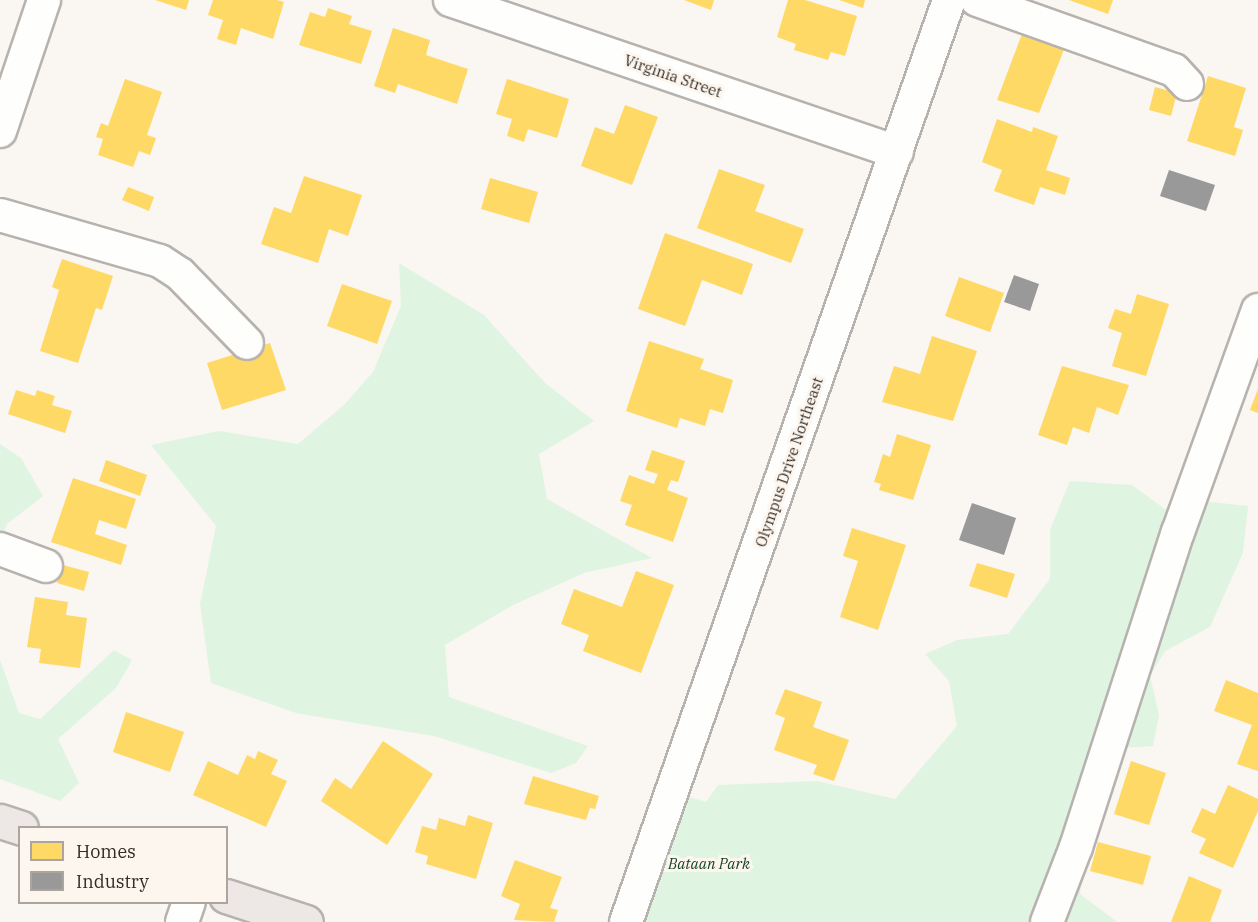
<!DOCTYPE html>
<style>
body{margin:0}
#map{position:relative;width:1258px;height:922px;overflow:hidden;background:#faf6f2;font-family:"IBM Plex Serif",serif}
div>[style]{position:absolute}
.green>*{inset:0;background:#e0f4e2}
.homes>*{inset:0;background:#ffd966}
.industry>*{inset:0;background:#999}
.roads{filter:drop-shadow(2px 0 #b7b2ae) drop-shadow(-2px 0 #b7b2ae) drop-shadow(0 2px #b7b2ae) drop-shadow(0 -2px #b7b2ae)}
.minor>*{height:32px;margin:-16px;padding:0 16px;transform-origin:16px;border-radius:16px;background:#fefefd}
.major>*{height:33px;margin:-16.5px;padding:0 16.5px;transform-origin:16.5px;border-radius:16.5px;background:#ede8e6}
span{translate:-50% -50%;white-space:nowrap;text-align:center;line-height:1.15;-webkit-text-stroke:6px #fdf6ef;paint-order:stroke}
.street-label{font-size:15px;color:#322c25}
.park-label{font-size:15px;color:#164426;font-style:italic}
.legend{position:absolute;left:18px;top:826px;width:210px;height:78px;box-sizing:border-box;background:#fdf6ef;border:2px solid #aca59e;margin:0;padding:8px 10px;list-style:none;font-size:18px;color:#322c25}
.legend li{display:flex;align-items:center;gap:12px;height:30px}
.legend b{width:30px;border:2px solid #aca59e}
</style>
<div id="map">
<div class="green">
<i style="clip-path:polygon(399px 263px,484px 315px,545px 383px,594px 421px,539px 454px,547px 499px,652px 558px,584px 573px,513px 605px,445px 645px,449px 697px,588px 746px,576px 763px,551px 773px,434px 736px,296px 713px,211px 683px,200px 604px,216px 526px,151px 445px,219px 431px,298px 444px,344px 405px,373px 372px,401px 306px)"></i>
<i style="clip-path:polygon(0 444px,21px 458px,43px 496px,7px 524px,0 541px)"></i>
<i style="clip-path:polygon(1070px 481px,1132px 485px,1173px 515px,1202px 501px,1248px 506px,1243px 553px,1210px 627px,1165px 651px,1150px 676px,1159px 715px,1153px 746px,1123px 748px,1084px 860px,1080px 894px,1117px 922px,626px 922px,674px 792px,706px 802px,718px 785px,817px 781px,895px 799px,957px 726px,949px 681px,925px 654px,957px 640px,1008px 634px,1050px 579px,1050px 530px)"></i>
<i style="clip-path:polygon(114px 650px,132px 660px,116px 688px,58px 739px,79px 783px,60px 801px,0 779px,0 660px,19px 713px,40px 719px)"></i>
</div>
<div class="homes">
<i style="clip-path:polygon(155px 0,189px 0,186px 10px)"></i>
<i style="clip-path:polygon(213px 0,277px 0,284px 2px,273px 39px,241px 28px,236px 45px,217px 39px,223px 20px,208px 15px)"></i>
<i style="clip-path:polygon(684px 0,714px 0,711px 10px)"></i>
<i style="clip-path:polygon(788px 0,805px 0,857px 16px,845px 56px,831px 52px,828px 60px,794px 50px,796px 44px,777px 37px)"></i>
<i style="clip-path:polygon(839px 0,865px 0,863px 8px)"></i>
<i style="clip-path:polygon(1069px 0,1113px 0,1108px 14px)"></i>
<i style="clip-path:polygon(328px 8px,352px 16px,349px 24px,372px 31px,361px 64px,299px 45px,310px 12px,325px 17px)"></i>
<i style="clip-path:polygon(393px 28px,430px 40px,426px 55px,468px 69px,457px 104px,398px 84px,395px 93px,374px 86px)"></i>
<i style="clip-path:polygon(1022px 34px,1065px 47px,1039px 113px,997px 100px)"></i>
<i style="clip-path:polygon(1208px 76px,1246px 88px,1234px 127px,1243px 130px,1235px 156px,1187px 141px)"></i>
<i style="clip-path:polygon(125px 79px,162px 92px,147px 135px,156px 138px,150px 155px,139px 151px,133px 167px,98px 155px,103px 139px,96px 137px,101px 123px,108px 126px)"></i>
<i style="clip-path:polygon(507px 79px,569px 99px,557px 138px,528px 129px,524px 142px,507px 136px,512px 119px,496px 114px)"></i>
<i style="clip-path:polygon(1155px 87px,1177px 93px,1171px 116px,1149px 110px)"></i>
<i style="clip-path:polygon(625px 105px,658px 117px,632px 185px,581px 166px,595px 127px,614px 134px)"></i>
<i style="clip-path:polygon(997px 119px,1032px 132px,1033px 127px,1058px 136px,1046px 170px,1070px 178px,1065px 195px,1040px 187px,1034px 205px,994px 191px,1002px 170px,982px 162px)"></i>
<i style="clip-path:polygon(719px 169px,765px 185px,755px 211px,804px 229px,791px 263px,697px 228px)"></i>
<i style="clip-path:polygon(304px 176px,362px 195px,348px 236px,329px 229px,318px 263px,261px 244px,274px 207px,291px 213px)"></i>
<i style="clip-path:polygon(490px 178px,538px 192px,529px 223px,481px 209px)"></i>
<i style="clip-path:polygon(128px 187px,154px 197px,149px 211px,122px 200px)"></i>
<i style="clip-path:polygon(665px 233px,753px 264px,742px 295px,702px 280px,685px 326px,638px 309px)"></i>
<i style="clip-path:polygon(62px 259px,113px 276px,102px 310px,96px 308px,78px 363px,40px 351px,59px 290px,52px 287px)"></i>
<i style="clip-path:polygon(959px 277px,1004px 293px,990px 332px,945px 316px)"></i>
<i style="clip-path:polygon(342px 284px,392px 301px,377px 344px,327px 326px)"></i>
<i style="clip-path:polygon(1137px 294px,1169px 304px,1146px 376px,1112px 366px,1122px 333px,1108px 328px,1115px 309px,1131px 314px)"></i>
<i style="clip-path:polygon(932px 336px,977px 351px,953px 421px,882px 402px,894px 366px,920px 374px)"></i>
<i style="clip-path:polygon(649px 341px,704px 359px,700px 369px,733px 380px,723px 413px,710px 409px,705px 426px,680px 418px,677px 428px,626px 411px)"></i>
<i style="clip-path:polygon(270px 343px,286px 390px,222px 410px,207px 363px)"></i>
<i style="clip-path:polygon(1062px 366px,1129px 385px,1118px 415px,1097px 407px,1089px 433px,1073px 427px,1067px 445px,1038px 435px)"></i>
<i style="clip-path:polygon(1258px 389px,1258px 413px,1250px 410px)"></i>
<i style="clip-path:polygon(16px 390px,35px 396px,37px 390px,55px 396px,52px 405px,72px 411px,65px 433px,8px 414px)"></i>
<i style="clip-path:polygon(897px 434px,931px 445px,913px 500px,879px 490px,881px 484px,874px 482px,883px 454px,890px 457px)"></i>
<i style="clip-path:polygon(652px 450px,685px 461px,678px 482px,671px 480px,667px 490px,688px 498px,673px 542px,625px 525px,632px 505px,620px 501px,629px 475px,654px 484px,658px 474px,645px 470px)"></i>
<i style="clip-path:polygon(106px 460px,147px 475px,140px 496px,99px 481px)"></i>
<i style="clip-path:polygon(73px 478px,136px 499px,126px 529px,99px 520px,95px 534px,127px 545px,121px 565px,51px 542px)"></i>
<i style="clip-path:polygon(852px 528px,906px 545px,878px 630px,840px 617px,858px 561px,843px 556px)"></i>
<i style="clip-path:polygon(977px 563px,1015px 574px,1007px 598px,969px 586px)"></i>
<i style="clip-path:polygon(63px 565px,89px 572px,84px 591px,57px 583px)"></i>
<i style="clip-path:polygon(636px 571px,674px 585px,641px 673px,583px 651px,589px 635px,561px 624px,574px 589px,622px 607px)"></i>
<i style="clip-path:polygon(35px 597px,68px 602px,66px 615px,87px 618px,80px 668px,39px 663px,41px 649px,27px 647px)"></i>
<i style="clip-path:polygon(1226px 680px,1258px 693px,1258px 771px,1237px 764px,1252px 725px,1214px 711px)"></i>
<i style="clip-path:polygon(785px 689px,822px 702px,813px 727px,849px 740px,834px 781px,813px 774px,817px 765px,774px 750px,785px 718px,775px 714px)"></i>
<i style="clip-path:polygon(126px 712px,184px 732px,170px 772px,113px 752px)"></i>
<i style="clip-path:polygon(383px 741px,433px 774px,387px 845px,321px 801px,335px 778px,351px 789px)"></i>
<i style="clip-path:polygon(258px 751px,278px 760px,271px 774px,287px 781px,266px 827px,193px 795px,208px 761px,238px 775px,247px 755px,255px 759px)"></i>
<i style="clip-path:polygon(1131px 761px,1166px 773px,1149px 825px,1114px 814px)"></i>
<i style="clip-path:polygon(533px 776px,599px 796px,595px 809px,590px 808px,586px 820px,524px 804px)"></i>
<i style="clip-path:polygon(1228px 785px,1258px 799px,1258px 811px,1233px 868px,1199px 853px,1206px 839px,1191px 832px,1202px 808px,1215px 814px)"></i>
<i style="clip-path:polygon(468px 815px,493px 823px,476px 879px,426px 864px,428px 856px,415px 852px,422px 826px,436px 830px,439px 818px,465px 826px)"></i>
<i style="clip-path:polygon(1098px 842px,1151px 856px,1143px 885px,1090px 871px)"></i>
<i style="clip-path:polygon(515px 860px,562px 877px,550px 908px,558px 910px,554px 922px,514px 920px,520px 904px,501px 896px)"></i>
<i style="clip-path:polygon(1189px 876px,1222px 890px,1210px 922px,1171px 922px)"></i>
</div>
<div class="industry">
<i style="clip-path:polygon(1169px 170px,1215px 185px,1206px 211px,1160px 196px)"></i>
<i style="clip-path:polygon(1014px 275px,1039px 284px,1030px 311px,1004px 302px)"></i>
<i style="clip-path:polygon(972px 503px,1016px 518px,1004px 555px,959px 540px)"></i>
</div>
<div class="roads">
<div class="minor">
<i style="left:450px;top:0;width:472px;rotate:18.8deg"></i>
<i style="left:977px;top:0;width:209px;rotate:19.6deg"></i>
<i style="left:1174px;top:70px;width:19px;rotate:47deg"></i>
<i style="left:0;top:131px;width:138px;rotate:-71.4deg"></i>
<i style="left:0;top:215px;width:166px;rotate:16deg"></i>
<i style="left:160px;top:261px;width:24px;rotate:33deg"></i>
<i style="left:180px;top:274px;width:96px;rotate:45.8deg"></i>
<i style="left:0;top:549px;width:49px;rotate:20.3deg"></i>
<i style="left:182px;top:922px;width:21px;rotate:-71deg"></i>
<i style="left:626px;top:922px;width:977px;rotate:-70.69deg"></i>
<i style="left:1047px;top:922px;width:80px;rotate:-68.9deg"></i>
<i style="left:1076px;top:847px;width:331px;rotate:-72.1deg"></i>
<i style="left:1178px;top:532px;width:236px;rotate:-70.2deg"></i>
</div>
<div class="major">
<i style="left:0;top:821px;width:22px;rotate:18deg"></i>
<i style="left:226px;top:896px;width:84px;rotate:18deg"></i>
</div>
</div>
<div class="street-label">
<span style="left:673px;top:76px;rotate:19deg">Virginia Street</span>
<span style="left:789px;top:462px;rotate:-71deg">Olympus Drive Northeast</span>
</div>
<div class="park-label">
<span style="left:709px;top:864px">Bataan Park</span>
</div>
<ul class="legend">
<li><b style="height:16px;background:#ffd966"></b>Homes</li>
<li><b style="height:16px;background:#999"></b>Industry</li>
</ul>
</div>
